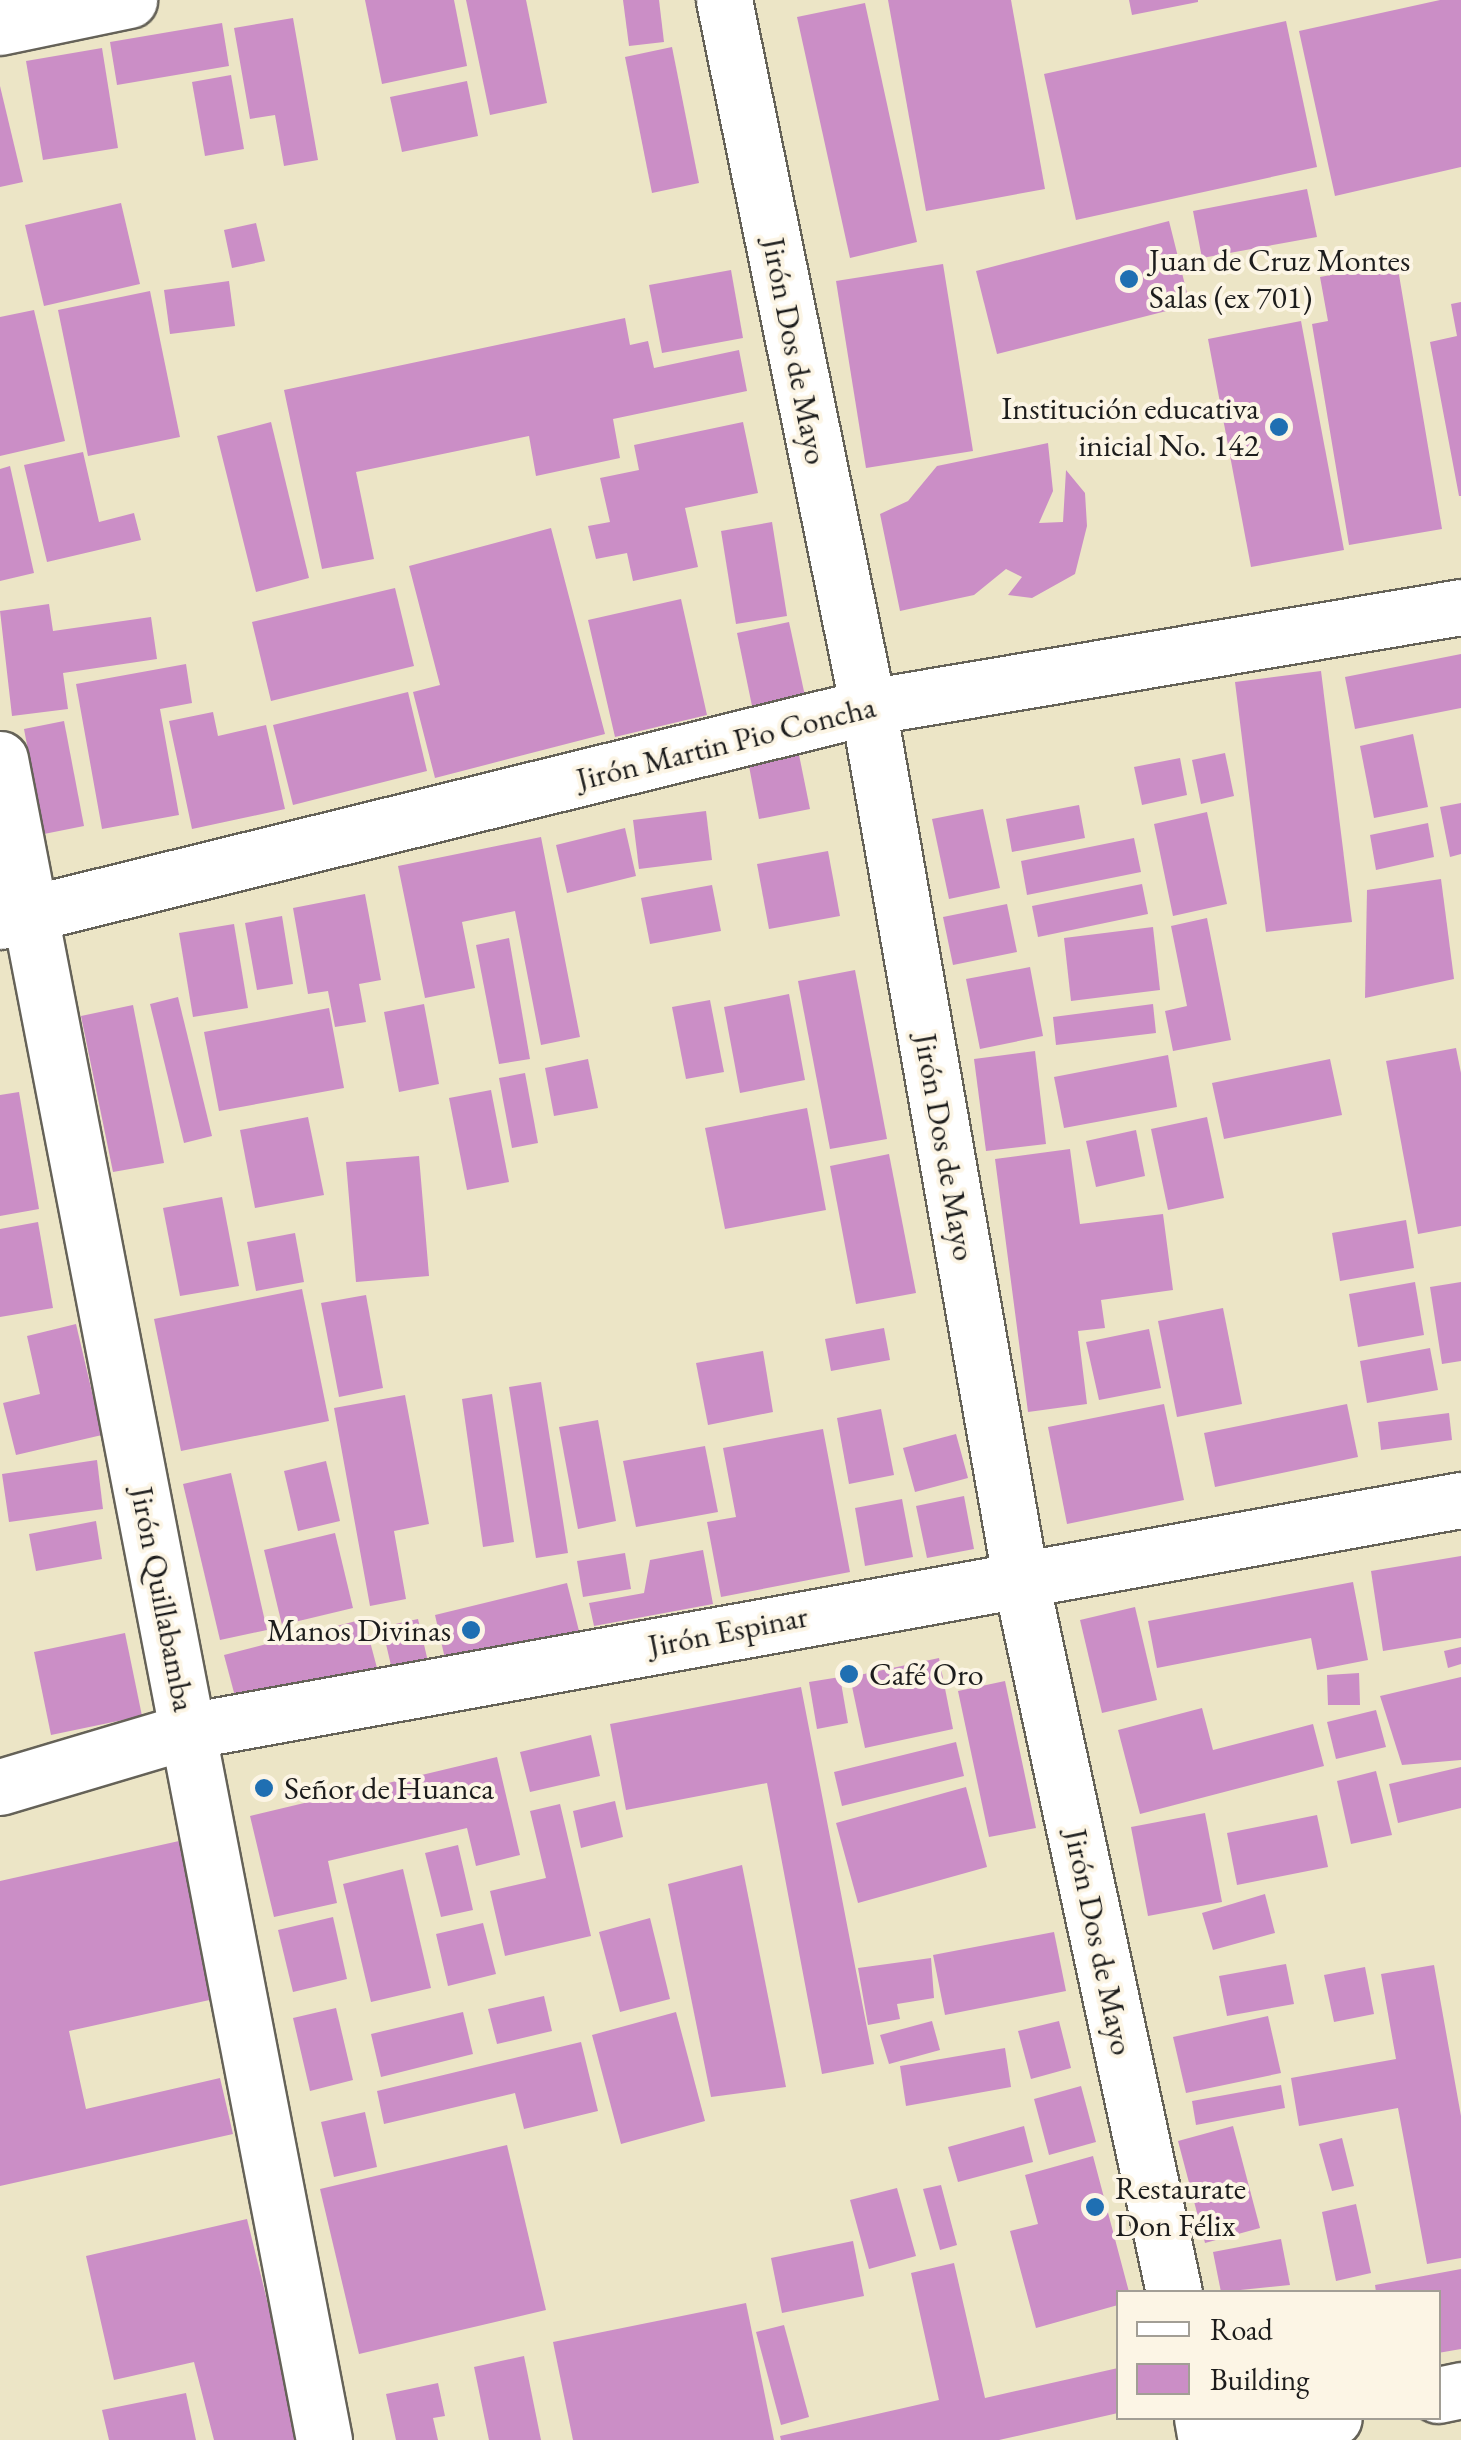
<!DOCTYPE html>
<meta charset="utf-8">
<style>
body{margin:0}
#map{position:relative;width:1461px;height:2440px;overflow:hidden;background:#ece5c6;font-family:"EB Garamond",serif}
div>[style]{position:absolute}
.building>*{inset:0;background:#cb8ec6}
.roads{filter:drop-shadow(2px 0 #656258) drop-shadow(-2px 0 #656258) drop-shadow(0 2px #656258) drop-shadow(0 -2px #656258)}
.minor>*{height:55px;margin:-27.5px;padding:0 27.5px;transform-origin:27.5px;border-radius:27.5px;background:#fff}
.highway>*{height:55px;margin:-27.5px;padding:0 27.5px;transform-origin:27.5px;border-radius:27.5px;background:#fff}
.dots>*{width:28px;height:28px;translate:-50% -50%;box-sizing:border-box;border:5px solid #fcf5e5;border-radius:50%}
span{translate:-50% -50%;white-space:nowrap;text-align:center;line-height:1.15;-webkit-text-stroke:8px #fcf5e5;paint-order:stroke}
.poi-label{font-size:32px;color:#1c1c1c}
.left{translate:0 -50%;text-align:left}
.right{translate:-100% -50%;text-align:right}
.street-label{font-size:32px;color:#1c1c1c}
.legend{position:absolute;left:1116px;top:2290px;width:325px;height:130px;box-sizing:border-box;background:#fcf5e5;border:2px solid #a29e95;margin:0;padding:12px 18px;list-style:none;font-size:30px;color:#1c1c1c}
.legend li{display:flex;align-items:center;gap:20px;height:50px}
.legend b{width:50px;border:2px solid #a29e95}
</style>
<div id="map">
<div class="building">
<i style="clip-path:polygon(365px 0,454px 0,467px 66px,382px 84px)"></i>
<i style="clip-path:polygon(466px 0,526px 0,547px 103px,490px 115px)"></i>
<i style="clip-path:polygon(623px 0,659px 0,664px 42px,629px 46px)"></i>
<i style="clip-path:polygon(888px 0,1011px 0,1045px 189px,926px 211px)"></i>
<i style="clip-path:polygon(1129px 0,1198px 0,1198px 2px,1132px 15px)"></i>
<i style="clip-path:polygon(1440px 0,1461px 0,1461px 167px,1335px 196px,1299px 31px)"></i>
<i style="clip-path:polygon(865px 3px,917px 242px,850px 258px,797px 17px)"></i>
<i style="clip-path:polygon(293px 18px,318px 160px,284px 166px,275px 115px,250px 119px,234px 28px)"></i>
<i style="clip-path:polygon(1286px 21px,1317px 167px,1076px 220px,1044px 74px)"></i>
<i style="clip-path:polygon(222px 23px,229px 66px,117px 85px,110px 42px)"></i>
<i style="clip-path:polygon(672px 47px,699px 183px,652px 193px,625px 57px)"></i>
<i style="clip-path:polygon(102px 48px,118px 148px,43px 160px,26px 61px)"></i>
<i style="clip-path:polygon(231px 75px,244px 149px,205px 156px,192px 82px)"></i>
<i style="clip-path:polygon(467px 81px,478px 136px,402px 152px,390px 97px)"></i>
<i style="clip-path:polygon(0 86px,23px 182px,0 187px)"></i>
<i style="clip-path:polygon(1307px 189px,1317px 237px,1202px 258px,1193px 211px)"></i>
<i style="clip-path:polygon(121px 203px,140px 284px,44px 306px,25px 225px)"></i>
<i style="clip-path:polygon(1169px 221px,1190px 305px,997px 354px,976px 271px)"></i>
<i style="clip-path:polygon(256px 223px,265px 261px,232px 268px,224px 230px)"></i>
<i style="clip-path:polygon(1397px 263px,1442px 529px,1349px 545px,1312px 324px,1328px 321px,1320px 277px)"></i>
<i style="clip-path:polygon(943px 264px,973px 451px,866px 468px,836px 281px)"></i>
<i style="clip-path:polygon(731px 270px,743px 338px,662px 353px,649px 285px)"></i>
<i style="clip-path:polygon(229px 281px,235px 326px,170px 334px,164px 290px)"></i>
<i style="clip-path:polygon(150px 291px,180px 437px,88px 456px,58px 310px)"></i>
<i style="clip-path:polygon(1461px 302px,1461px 496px,1459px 496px,1430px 342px,1457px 336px,1451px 304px)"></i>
<i style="clip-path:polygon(34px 310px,65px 441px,0 456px,0 317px)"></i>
<i style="clip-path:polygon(625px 318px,630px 345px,648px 341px,654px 368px,739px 350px,747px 391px,613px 419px,620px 458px,536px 476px,529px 436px,356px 472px,374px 559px,322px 569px,284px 390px)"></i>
<i style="clip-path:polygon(1301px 321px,1344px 550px,1251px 567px,1208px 339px)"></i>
<i style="clip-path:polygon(271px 422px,309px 578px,256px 592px,217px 436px)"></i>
<i style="clip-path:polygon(743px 422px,758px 493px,685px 508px,698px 567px,633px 581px,627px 553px,596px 559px,588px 526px,610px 522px,600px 478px,639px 470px,634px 445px)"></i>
<i style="clip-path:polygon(1048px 443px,1053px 491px,1039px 523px,1063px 522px,1066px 470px,1085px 493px,1087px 526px,1075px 574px,1032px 598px,1008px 595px,1022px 577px,1006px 569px,974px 595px,900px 611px,880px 514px,908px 501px,937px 466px)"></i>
<i style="clip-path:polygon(83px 452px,99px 522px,134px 513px,141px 540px,47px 562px,24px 465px)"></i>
<i style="clip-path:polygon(10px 466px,34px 573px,0 581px,0 469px)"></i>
<i style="clip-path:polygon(772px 522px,787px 616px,736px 624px,721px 531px)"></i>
<i style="clip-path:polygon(551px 528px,605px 734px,435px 778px,413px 692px,440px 685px,409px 566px)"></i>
<i style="clip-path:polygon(395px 588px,414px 666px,271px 701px,252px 622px)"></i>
<i style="clip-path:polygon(681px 599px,707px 715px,615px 737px,588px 620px)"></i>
<i style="clip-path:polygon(49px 604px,53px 631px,151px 617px,157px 659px,63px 673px,68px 709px,12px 716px,0 611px)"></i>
<i style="clip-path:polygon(789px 622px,805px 696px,752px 706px,737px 633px)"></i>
<i style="clip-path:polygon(1461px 654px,1461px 708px,1355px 729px,1345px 677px)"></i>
<i style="clip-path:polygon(186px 664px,192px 703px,160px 709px,179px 815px,102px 829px,76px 684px)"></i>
<i style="clip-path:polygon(1321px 671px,1352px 922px,1266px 932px,1235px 682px)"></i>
<i style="clip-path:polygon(408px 692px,427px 771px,293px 805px,273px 725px)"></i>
<i style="clip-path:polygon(213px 712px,218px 736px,266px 725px,285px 809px,192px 829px,169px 721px)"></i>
<i style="clip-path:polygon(64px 721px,84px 826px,44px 834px,24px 729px)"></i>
<i style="clip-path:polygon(1413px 734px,1428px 807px,1374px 818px,1360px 746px)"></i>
<i style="clip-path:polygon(795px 735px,810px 809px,759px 819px,745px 745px)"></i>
<i style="clip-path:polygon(1225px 753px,1234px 796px,1201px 804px,1192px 760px)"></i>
<i style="clip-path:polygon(1180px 758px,1187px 795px,1142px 805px,1134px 767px)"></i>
<i style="clip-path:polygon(1461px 803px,1461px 854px,1450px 857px,1440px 807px)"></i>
<i style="clip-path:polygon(1079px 805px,1085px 838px,1012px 852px,1006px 819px)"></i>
<i style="clip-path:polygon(983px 809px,1000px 888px,949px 899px,932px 819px)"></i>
<i style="clip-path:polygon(706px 811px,712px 860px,639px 869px,633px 820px)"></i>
<i style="clip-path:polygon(1207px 812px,1227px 904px,1173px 916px,1154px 824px)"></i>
<i style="clip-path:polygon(1428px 823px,1434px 857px,1376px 870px,1370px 835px)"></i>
<i style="clip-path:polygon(625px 828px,636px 876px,567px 893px,556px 845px)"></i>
<i style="clip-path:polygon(541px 837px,580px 1037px,541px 1045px,515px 911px,462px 922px,475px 988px,425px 998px,398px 866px)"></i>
<i style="clip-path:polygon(1134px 838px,1141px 872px,1027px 895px,1021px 861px)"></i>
<i style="clip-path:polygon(828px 851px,840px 916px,769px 929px,757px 864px)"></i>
<i style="clip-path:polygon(1441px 879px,1454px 979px,1365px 998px,1367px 890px)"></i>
<i style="clip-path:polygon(1142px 884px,1148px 914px,1038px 937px,1032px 906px)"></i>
<i style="clip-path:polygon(712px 885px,721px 931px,650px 944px,641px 898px)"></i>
<i style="clip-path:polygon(365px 894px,381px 980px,359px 984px,366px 1022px,335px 1027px,328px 991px,308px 994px,293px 908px)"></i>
<i style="clip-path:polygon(1007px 904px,1017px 952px,953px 965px,943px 917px)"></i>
<i style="clip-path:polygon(282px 916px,293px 984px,257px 990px,245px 923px)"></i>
<i style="clip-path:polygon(1207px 918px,1231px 1040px,1173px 1051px,1165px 1011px,1187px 1006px,1171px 926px)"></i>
<i style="clip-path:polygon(234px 924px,248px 1008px,193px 1017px,179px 933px)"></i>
<i style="clip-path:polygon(1153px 927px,1160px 990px,1071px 1001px,1064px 938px)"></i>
<i style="clip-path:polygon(509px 938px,530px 1059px,499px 1064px,476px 945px)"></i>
<i style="clip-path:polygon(1030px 967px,1043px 1036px,980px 1049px,966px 979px)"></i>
<i style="clip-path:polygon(855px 970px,887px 1139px,830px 1149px,798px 981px)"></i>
<i style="clip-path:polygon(789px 994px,805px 1080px,740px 1093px,724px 1007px)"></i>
<i style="clip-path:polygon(178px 997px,212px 1136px,184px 1143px,150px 1004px)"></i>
<i style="clip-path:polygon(710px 1000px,724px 1072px,686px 1079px,672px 1007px)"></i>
<i style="clip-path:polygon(424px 1004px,439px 1084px,399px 1092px,384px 1012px)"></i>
<i style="clip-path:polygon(1153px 1004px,1156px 1033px,1056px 1045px,1053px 1017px)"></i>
<i style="clip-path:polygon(133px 1005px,164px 1163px,113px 1172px,81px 1016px)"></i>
<i style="clip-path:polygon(329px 1008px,344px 1088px,219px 1111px,204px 1032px)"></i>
<i style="clip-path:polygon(1456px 1048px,1461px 1073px,1461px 1226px,1418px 1234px,1386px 1061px)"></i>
<i style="clip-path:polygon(1035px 1051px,1046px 1144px,986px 1151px,974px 1059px)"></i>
<i style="clip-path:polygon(1168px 1055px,1177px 1107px,1064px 1128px,1054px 1077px)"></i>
<i style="clip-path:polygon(588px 1059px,598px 1108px,554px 1116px,545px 1068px)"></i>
<i style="clip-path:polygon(1330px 1059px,1342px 1115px,1224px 1139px,1212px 1083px)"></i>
<i style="clip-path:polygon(525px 1073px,538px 1143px,512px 1148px,499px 1078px)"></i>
<i style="clip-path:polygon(491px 1090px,509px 1182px,467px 1190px,449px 1098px)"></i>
<i style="clip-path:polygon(19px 1092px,39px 1209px,0 1216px,0 1095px)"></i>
<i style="clip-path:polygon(807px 1108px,826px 1210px,725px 1229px,705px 1128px)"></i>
<i style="clip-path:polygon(308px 1117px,324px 1195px,255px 1208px,240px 1130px)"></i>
<i style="clip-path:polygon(1207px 1117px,1224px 1198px,1168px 1210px,1151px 1129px)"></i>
<i style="clip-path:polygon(1136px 1130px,1145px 1176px,1096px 1187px,1086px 1141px)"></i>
<i style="clip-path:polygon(1070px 1149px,1080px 1224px,1163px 1214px,1173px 1290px,1101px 1300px,1105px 1328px,1078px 1331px,1087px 1404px,1028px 1412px,995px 1159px)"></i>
<i style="clip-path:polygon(889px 1154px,916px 1293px,856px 1304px,830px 1166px)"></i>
<i style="clip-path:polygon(419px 1156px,429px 1276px,356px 1282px,346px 1162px)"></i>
<i style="clip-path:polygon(222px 1197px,239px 1286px,180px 1296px,163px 1208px)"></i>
<i style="clip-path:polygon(1406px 1220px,1414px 1268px,1340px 1281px,1332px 1233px)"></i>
<i style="clip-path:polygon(38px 1222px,53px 1308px,0 1317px,0 1229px)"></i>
<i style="clip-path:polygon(295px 1233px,304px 1282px,256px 1291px,247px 1242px)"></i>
<i style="clip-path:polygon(1415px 1282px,1424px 1335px,1358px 1347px,1349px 1294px)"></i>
<i style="clip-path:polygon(1461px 1282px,1461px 1361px,1442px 1364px,1430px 1287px)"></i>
<i style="clip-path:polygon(302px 1289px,329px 1421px,181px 1451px,154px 1319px)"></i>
<i style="clip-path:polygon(366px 1295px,383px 1388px,339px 1397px,321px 1303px)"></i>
<i style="clip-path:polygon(1223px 1308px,1242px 1404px,1177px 1417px,1158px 1321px)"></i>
<i style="clip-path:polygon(76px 1324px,102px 1435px,16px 1455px,3px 1403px,40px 1394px,27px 1336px)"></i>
<i style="clip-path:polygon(884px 1328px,890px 1360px,831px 1371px,825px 1339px)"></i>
<i style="clip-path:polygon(1149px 1329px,1161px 1388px,1099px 1400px,1086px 1342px)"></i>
<i style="clip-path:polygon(1430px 1348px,1438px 1390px,1367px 1403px,1360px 1361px)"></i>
<i style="clip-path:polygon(763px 1351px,773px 1412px,708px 1425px,696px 1363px)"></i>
<i style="clip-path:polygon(541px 1382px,568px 1553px,536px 1558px,509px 1387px)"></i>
<i style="clip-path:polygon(492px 1394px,514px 1542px,483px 1547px,462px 1399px)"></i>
<i style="clip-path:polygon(405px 1395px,429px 1524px,394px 1531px,406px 1599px,370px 1606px,334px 1408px)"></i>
<i style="clip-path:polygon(1164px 1404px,1184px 1500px,1067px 1524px,1048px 1427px)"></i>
<i style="clip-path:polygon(1347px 1404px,1358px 1457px,1215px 1487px,1204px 1433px)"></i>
<i style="clip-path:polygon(881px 1409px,894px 1475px,849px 1484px,837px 1418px)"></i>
<i style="clip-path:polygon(1449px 1413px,1452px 1440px,1381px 1450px,1378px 1422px)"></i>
<i style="clip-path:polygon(598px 1420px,616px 1521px,578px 1529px,559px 1427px)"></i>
<i style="clip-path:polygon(823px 1429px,850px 1572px,721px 1597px,707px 1522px,736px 1517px,723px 1448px)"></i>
<i style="clip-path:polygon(956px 1434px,968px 1478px,915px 1492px,903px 1448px)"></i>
<i style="clip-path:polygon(705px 1446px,718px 1512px,636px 1527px,623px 1461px)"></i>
<i style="clip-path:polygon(97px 1460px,103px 1509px,9px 1522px,2px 1474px)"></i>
<i style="clip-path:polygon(326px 1461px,340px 1521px,298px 1531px,284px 1471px)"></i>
<i style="clip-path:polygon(231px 1473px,267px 1630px,220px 1640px,183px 1484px)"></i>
<i style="clip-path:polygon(964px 1496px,974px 1549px,927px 1558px,916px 1506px)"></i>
<i style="clip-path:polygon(902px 1499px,913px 1557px,865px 1566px,855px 1508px)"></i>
<i style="clip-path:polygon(96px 1521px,102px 1559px,36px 1571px,29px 1534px)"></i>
<i style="clip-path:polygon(335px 1533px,353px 1608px,282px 1625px,264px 1550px)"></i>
<i style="clip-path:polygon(703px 1550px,713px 1604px,594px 1626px,589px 1603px,644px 1593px,650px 1560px)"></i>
<i style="clip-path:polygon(625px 1553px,631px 1589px,583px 1597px,577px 1561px)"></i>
<i style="clip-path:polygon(1461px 1556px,1461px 1638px,1383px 1651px,1371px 1571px)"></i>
<i style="clip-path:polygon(1353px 1582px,1368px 1660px,1317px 1670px,1311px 1638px,1157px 1668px,1148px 1621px)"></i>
<i style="clip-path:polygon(567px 1583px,579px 1631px,446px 1663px,435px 1615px)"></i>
<i style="clip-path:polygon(1135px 1607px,1157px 1700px,1102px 1713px,1080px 1620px)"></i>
<i style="clip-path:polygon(364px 1619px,377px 1668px,237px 1704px,224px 1655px)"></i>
<i style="clip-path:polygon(418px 1619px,429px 1666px,393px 1674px,382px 1627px)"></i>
<i style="clip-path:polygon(125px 1633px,142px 1716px,51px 1735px,34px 1652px)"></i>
<i style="clip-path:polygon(1461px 1647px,1461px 1664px,1448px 1668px,1444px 1651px)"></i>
<i style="clip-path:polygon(939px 1658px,953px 1729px,865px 1748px,850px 1677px)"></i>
<i style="clip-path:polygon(1359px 1673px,1360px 1705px,1328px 1705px,1327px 1675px)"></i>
<i style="clip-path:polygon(840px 1677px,848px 1723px,817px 1729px,809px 1682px)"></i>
<i style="clip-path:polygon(1461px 1677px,1461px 1760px,1402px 1765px,1380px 1696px)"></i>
<i style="clip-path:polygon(1005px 1681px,1036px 1828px,989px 1837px,958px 1691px)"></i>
<i style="clip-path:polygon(801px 1687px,874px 2064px,822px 2074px,767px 1783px,626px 1810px,610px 1724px)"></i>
<i style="clip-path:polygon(1202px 1708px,1213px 1750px,1313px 1724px,1324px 1766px,1140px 1814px,1118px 1730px)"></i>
<i style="clip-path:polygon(1376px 1710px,1386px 1747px,1336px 1759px,1327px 1722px)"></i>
<i style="clip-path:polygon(591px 1735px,600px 1776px,530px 1792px,520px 1752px)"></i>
<i style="clip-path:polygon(956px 1742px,964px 1776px,842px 1806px,834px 1772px)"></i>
<i style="clip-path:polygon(497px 1757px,520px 1855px,476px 1866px,467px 1828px,328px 1861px,337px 1903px,274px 1917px,250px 1816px)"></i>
<i style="clip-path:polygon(1461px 1767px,1461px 1808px,1398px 1823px,1389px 1784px)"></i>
<i style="clip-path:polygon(1376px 1771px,1392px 1835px,1351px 1844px,1337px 1781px)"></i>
<i style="clip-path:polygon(966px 1787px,987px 1867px,858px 1903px,836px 1823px)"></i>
<i style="clip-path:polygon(615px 1801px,623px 1837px,581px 1848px,573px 1811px)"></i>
<i style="clip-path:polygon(560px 1804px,591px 1936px,505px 1956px,490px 1891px,546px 1878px,530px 1811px)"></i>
<i style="clip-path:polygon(1205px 1813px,1222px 1902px,1148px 1916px,1131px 1827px)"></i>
<i style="clip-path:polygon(1317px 1815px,1328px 1867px,1237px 1885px,1227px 1833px)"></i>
<i style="clip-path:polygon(179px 1841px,214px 1999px,69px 2031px,86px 2109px,220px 2078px,233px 2134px,0 2186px,0 1881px)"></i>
<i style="clip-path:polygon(458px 1845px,473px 1910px,441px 1917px,425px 1853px)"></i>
<i style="clip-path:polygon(742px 1865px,786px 2087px,711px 2097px,668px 1884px)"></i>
<i style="clip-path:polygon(403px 1869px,431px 1988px,371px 2002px,343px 1884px)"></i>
<i style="clip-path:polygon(1265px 1894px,1275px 1933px,1213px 1950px,1202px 1913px)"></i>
<i style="clip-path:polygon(333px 1917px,347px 1979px,293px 1992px,278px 1930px)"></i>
<i style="clip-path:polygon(650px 1918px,670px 1999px,620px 2012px,599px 1932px)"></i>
<i style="clip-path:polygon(483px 1923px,496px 1974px,448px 1986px,436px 1934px)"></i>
<i style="clip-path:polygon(1054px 1932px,1066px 1991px,945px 2015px,933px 1955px)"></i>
<i style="clip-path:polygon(931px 1958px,934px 1998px,897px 2004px,900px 2019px,868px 2025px,858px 1968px)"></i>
<i style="clip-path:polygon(1286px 1964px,1294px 2004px,1227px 2016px,1219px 1976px)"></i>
<i style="clip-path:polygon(1434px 1965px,1461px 2116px,1461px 2258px,1427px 2264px,1398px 2108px,1299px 2126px,1291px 2078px,1396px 2059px,1381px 1974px)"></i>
<i style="clip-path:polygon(1365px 1967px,1374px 2014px,1334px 2022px,1324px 1975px)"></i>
<i style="clip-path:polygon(544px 1996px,552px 2031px,497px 2044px,488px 2009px)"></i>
<i style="clip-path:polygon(336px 2008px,353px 2080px,310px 2091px,293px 2018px)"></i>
<i style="clip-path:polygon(463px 2012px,473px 2054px,381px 2077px,371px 2034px)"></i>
<i style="clip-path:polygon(676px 2012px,705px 2121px,621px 2144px,592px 2035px)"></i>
<i style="clip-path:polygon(1268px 2016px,1281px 2073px,1186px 2093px,1173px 2037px)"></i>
<i style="clip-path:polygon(932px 2021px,940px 2050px,889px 2064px,880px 2035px)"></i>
<i style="clip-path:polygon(1059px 2021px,1071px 2068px,1031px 2079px,1018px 2031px)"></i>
<i style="clip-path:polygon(581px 2042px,598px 2111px,524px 2129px,515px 2093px,384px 2124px,377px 2091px)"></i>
<i style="clip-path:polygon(1005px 2048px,1011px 2087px,906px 2106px,900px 2066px)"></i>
<i style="clip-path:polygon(1281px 2085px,1285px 2108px,1196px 2125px,1192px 2101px)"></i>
<i style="clip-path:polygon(1081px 2086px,1096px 2142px,1049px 2155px,1034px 2099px)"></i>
<i style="clip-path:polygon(365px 2112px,377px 2167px,334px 2177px,321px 2122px)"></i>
<i style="clip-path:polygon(1024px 2126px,1033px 2162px,958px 2182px,948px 2147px)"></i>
<i style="clip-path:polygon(1233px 2126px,1260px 2228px,1205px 2243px,1178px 2141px)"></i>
<i style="clip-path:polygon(1342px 2138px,1354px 2186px,1332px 2191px,1319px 2144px)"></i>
<i style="clip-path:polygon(507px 2145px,546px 2310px,359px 2354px,320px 2189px)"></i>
<i style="clip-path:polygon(1093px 2156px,1129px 2292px,1118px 2292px,1118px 2305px,1036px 2328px,1010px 2231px,1038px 2224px,1025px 2175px)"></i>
<i style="clip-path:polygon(941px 2185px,957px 2245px,940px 2250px,923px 2189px)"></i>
<i style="clip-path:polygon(897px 2188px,916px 2256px,869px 2269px,850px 2200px)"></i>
<i style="clip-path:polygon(1356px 2204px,1371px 2273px,1336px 2281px,1322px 2212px)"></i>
<i style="clip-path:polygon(247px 2219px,277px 2341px,302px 2440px,214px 2440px,194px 2362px,114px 2380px,86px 2256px)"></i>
<i style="clip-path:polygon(1281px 2239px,1290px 2285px,1221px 2292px,1213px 2252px)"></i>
<i style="clip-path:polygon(853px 2241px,864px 2296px,782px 2313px,771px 2258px)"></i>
<i style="clip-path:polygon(954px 2263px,985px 2398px,1118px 2368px,1118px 2413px,999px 2440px,781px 2440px,780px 2436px,939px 2400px,911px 2273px)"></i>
<i style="clip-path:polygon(1461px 2269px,1461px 2349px,1438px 2353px,1438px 2292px,1376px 2292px,1375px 2285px)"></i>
<i style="clip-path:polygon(746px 2303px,774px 2440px,573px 2440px,553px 2342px)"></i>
<i style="clip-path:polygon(784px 2325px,809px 2417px,781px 2425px,756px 2332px)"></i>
<i style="clip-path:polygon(524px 2356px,541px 2440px,489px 2440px,474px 2367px)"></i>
<i style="clip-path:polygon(438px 2383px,445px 2416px,433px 2418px,438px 2440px,396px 2440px,386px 2394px)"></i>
<i style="clip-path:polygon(186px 2393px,196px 2440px,109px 2440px,102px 2410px)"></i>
</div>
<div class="roads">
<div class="minor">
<i style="left:724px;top:0;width:722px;rotate:78.49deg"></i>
<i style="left:868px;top:707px;width:883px;rotate:80.09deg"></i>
<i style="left:1020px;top:1577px;width:731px;rotate:77.85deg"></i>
<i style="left:0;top:27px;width:132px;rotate:-11.8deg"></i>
<i style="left:0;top:759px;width:1712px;rotate:79.09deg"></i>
<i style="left:0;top:921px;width:894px;rotate:-13.85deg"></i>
<i style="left:868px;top:707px;width:601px;rotate:-9.57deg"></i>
<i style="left:0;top:1787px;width:196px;rotate:-16.6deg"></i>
<i style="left:188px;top:1731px;width:1294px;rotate:-10.29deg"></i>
<i style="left:1202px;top:2418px;width:22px;rotate:80deg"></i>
</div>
<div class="highway">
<i style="left:1438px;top:2395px;width:24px;rotate:-12deg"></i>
<i style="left:1229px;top:2440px;width:107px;rotate:-11.8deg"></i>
</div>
</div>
<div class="dots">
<i style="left:1129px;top:279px;background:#1f6fb2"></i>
<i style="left:1279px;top:427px;background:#1f6fb2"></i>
<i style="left:471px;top:1630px;background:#1f6fb2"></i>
<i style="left:849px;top:1674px;background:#1f6fb2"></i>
<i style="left:264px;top:1788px;background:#1f6fb2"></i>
<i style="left:1095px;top:2207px;background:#1f6fb2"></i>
</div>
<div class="poi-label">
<span class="left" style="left:1149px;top:279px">Juan de Cruz Montes<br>Salas (ex 701)</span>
<span class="right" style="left:1259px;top:427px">Institución educativa<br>inicial No. 142</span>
<span class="right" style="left:451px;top:1630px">Manos Divinas</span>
<span class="left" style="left:869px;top:1674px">Café Oro</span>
<span class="left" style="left:284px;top:1788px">Señor de Huanca</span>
<span class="left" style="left:1115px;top:2207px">Restaurate<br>Don Félix</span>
</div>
<div class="street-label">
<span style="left:795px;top:351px;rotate:79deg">Jirón Dos de Mayo</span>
<span style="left:726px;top:743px;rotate:-14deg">Jirón Martin Pio Concha</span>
<span style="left:945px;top:1147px;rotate:80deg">Jirón Dos de Mayo</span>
<span style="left:163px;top:1599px;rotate:79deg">Jirón Quillabamba</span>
<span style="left:728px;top:1631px;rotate:-11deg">Jirón Espinar</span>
<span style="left:1099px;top:1942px;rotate:78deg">Jirón Dos de Mayo</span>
</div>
<ul class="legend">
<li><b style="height:12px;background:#fff"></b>Road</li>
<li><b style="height:28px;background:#cb8ec6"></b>Building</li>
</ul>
</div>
